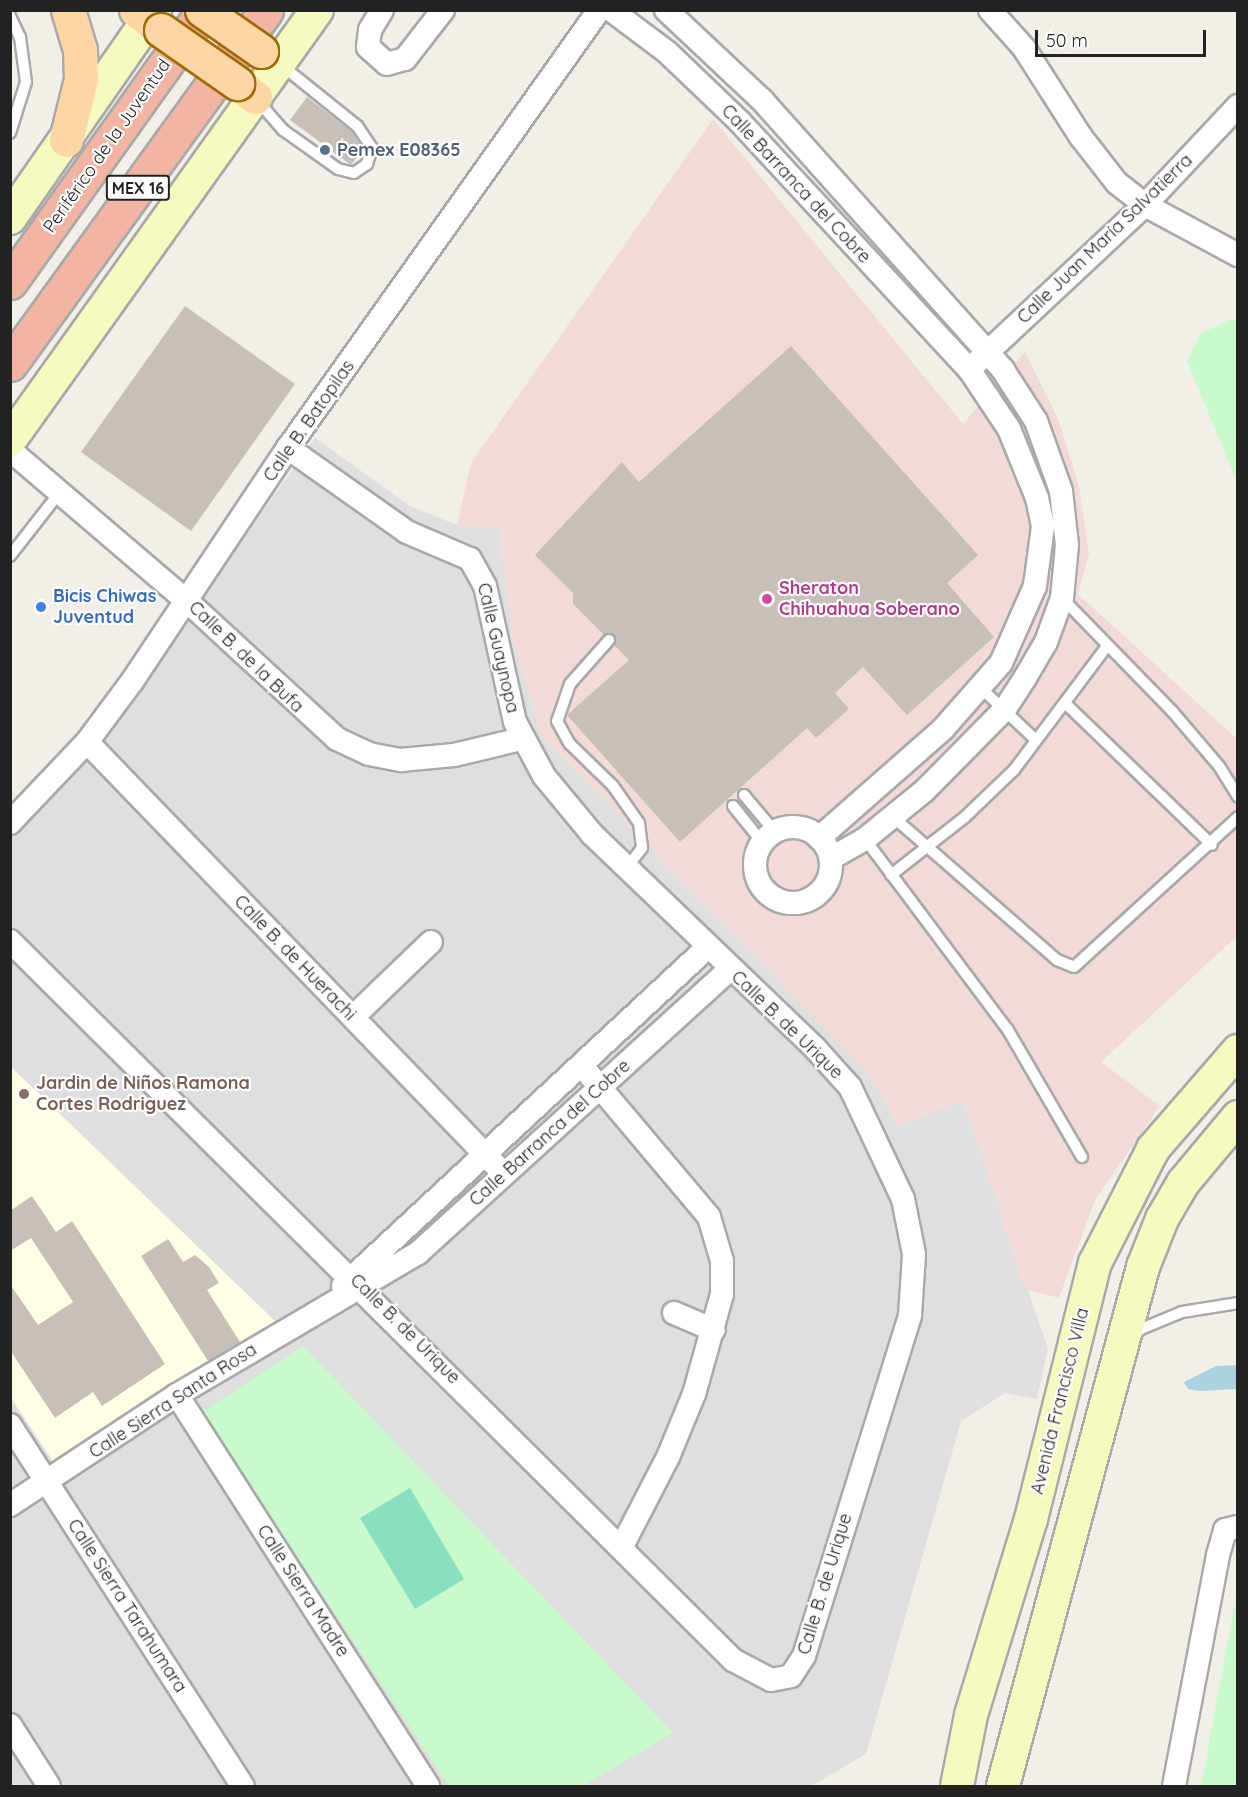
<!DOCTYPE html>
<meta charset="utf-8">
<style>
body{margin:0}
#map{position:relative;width:1248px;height:1797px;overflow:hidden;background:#f2efe9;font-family:Quicksand,sans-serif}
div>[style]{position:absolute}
.residential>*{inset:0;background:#e0dfdf}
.commercial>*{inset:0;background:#f2dad9}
.education>*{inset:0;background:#ffffe5}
.park>*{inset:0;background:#c8facc}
.pitch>*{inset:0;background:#88e0be}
.water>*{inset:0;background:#aad3df}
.building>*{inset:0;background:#c7bfb8}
.roads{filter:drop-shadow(2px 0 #a9a9a9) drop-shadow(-2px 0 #a9a9a9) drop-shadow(0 2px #a9a9a9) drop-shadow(0 -2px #a9a9a9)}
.service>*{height:10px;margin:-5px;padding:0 5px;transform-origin:5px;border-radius:5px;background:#fff}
.minor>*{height:22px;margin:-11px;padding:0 11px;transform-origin:11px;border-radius:11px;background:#fff}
.minor>.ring{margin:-11px;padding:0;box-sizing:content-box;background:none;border:22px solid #fff;border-radius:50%}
.secondary>*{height:32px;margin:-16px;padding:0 16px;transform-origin:16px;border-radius:16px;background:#f7fabf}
.primary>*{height:33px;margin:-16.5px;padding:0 16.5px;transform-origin:16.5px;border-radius:16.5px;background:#fcd6a4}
.trunk>*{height:33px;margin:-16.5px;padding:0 16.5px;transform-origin:16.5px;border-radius:16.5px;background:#f2b4a3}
.bridges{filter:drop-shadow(2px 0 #a06b00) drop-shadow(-2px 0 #a06b00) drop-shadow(0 2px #a06b00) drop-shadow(0 -2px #a06b00)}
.primary-bridge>*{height:33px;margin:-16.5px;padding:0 16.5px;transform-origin:16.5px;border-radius:16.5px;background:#fcd6a4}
.dots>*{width:16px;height:16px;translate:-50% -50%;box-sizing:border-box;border:3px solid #fff;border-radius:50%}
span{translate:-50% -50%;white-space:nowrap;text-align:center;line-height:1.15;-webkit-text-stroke:4.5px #fff;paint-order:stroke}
.shield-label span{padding:2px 4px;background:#fff;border:2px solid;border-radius:4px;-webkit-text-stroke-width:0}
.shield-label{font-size:16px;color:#222;font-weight:700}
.street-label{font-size:18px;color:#222}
.service-label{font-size:18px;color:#4e5e75;font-weight:700}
.left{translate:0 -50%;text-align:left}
.hotel-label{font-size:18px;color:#b23c85;font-weight:700}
.shop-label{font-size:18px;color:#366cbe;font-weight:700}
.education-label{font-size:18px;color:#785e54;font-weight:700}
.frame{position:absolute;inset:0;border:12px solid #222;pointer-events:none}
.scale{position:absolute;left:1035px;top:30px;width:171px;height:27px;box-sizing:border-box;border:3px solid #222;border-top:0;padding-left:8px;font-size:18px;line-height:21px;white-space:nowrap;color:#222;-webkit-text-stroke:4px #fff;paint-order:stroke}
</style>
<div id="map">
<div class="residential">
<i style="clip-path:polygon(315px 438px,410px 506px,457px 525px,499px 528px,514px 645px,872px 1077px,898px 1125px,963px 1099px,1048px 1349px,1037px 1399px,1005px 1393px,961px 1421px,866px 1754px,811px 1786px,11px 1786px,10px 1397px,54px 1463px,64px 1121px,11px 1066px,10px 824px,113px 721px)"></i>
</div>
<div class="commercial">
<i style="clip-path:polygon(713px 119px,963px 424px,1025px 352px,1059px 421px,1079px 487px,1089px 553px,1078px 594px,1238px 740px,1237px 936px,1101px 1062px,1160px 1106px,1095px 1200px,1059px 1298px,1025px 1289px,963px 1099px,898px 1126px,872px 1077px,541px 735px,514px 645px,499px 528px,457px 525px,471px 463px)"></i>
</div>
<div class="education">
<i style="clip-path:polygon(10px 1066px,276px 1322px,54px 1463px,11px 1397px)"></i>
</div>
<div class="park">
<i style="clip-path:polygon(1229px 320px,1237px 320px,1237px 482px,1187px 361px,1200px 334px)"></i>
<i style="clip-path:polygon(303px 1346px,673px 1733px,583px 1786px,449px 1786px,202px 1412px)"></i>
<i style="clip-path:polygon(1237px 1592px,1237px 1786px,1201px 1786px)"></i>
</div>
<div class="pitch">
<i style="clip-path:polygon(410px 1488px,464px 1579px,415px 1609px,360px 1518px)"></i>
</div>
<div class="water">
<i style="clip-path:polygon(1237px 1365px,1237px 1389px,1200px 1391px,1188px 1389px,1184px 1382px,1216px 1366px)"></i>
</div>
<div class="building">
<i style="clip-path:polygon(307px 97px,351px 131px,363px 149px,351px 165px,290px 120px)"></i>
<i style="clip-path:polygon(185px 306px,295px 384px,191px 531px,81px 452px)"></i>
<i style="clip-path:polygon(791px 346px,978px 555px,947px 583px,994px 637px,907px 715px,863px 667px,835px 693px,849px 709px,816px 738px,807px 728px,680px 842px,567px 715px,629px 660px,614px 645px,614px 635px,604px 635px,573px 604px,573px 593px,535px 555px,622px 462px,639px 482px)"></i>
<i style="clip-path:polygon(32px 1196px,56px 1232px,72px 1221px,165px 1364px,102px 1406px,93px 1392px,55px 1418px,10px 1350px,10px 1284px,38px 1325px,73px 1302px,31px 1238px,10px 1251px,10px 1211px)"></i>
<i style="clip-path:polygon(168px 1239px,183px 1262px,195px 1255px,209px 1267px,219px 1283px,207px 1290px,240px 1342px,208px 1361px,141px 1256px)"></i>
</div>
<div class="roads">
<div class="service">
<i style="left:10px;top:16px;width:23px;rotate:65deg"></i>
<i style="left:20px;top:37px;width:45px;rotate:82.4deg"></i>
<i style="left:26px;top:82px;width:53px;rotate:107.4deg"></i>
<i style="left:257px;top:100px;width:40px;rotate:49deg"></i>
<i style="left:283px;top:130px;width:67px;rotate:35.3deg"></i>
<i style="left:338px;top:169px;width:16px;rotate:14deg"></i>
<i style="left:354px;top:173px;width:16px;rotate:-35deg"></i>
<i style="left:367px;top:164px;width:17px;rotate:-73deg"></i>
<i style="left:372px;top:148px;width:27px;rotate:-124deg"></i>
<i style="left:357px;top:126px;width:97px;rotate:-141.2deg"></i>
<i style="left:10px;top:556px;width:81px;rotate:-52deg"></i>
<i style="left:1062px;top:598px;width:158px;rotate:45.8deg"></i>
<i style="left:1172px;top:711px;width:72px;rotate:49.5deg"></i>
<i style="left:1219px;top:766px;width:36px;rotate:58deg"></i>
<i style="left:609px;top:640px;width:59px;rotate:131.6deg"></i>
<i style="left:570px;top:684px;width:39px;rotate:109deg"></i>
<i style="left:557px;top:721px;width:26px;rotate:61deg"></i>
<i style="left:570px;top:744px;width:60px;rotate:44.3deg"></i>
<i style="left:613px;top:786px;width:45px;rotate:54.9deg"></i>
<i style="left:639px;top:823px;width:25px;rotate:83deg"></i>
<i style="left:642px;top:848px;width:24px;rotate:128deg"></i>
<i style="left:982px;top:689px;width:74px;rotate:43.4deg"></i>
<i style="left:1065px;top:703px;width:204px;rotate:44deg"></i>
<i style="left:744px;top:795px;width:48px;rotate:50deg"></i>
<i style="left:733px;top:806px;width:46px;rotate:51.1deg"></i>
<i style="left:892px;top:816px;width:219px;rotate:41.1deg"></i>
<i style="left:1057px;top:960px;width:18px;rotate:22deg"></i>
<i style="left:1074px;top:967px;width:222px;rotate:-42.4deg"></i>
<i style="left:865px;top:839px;width:239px;rotate:53.2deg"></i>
<i style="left:1008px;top:1030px;width:147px;rotate:59.8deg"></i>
<i style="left:891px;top:875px;width:94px;rotate:-38.1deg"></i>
<i style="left:965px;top:817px;width:68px;rotate:-43.8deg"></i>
<i style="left:1014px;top:770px;width:155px;rotate:-53.1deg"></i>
<i style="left:1132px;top:1337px;width:12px;rotate:-42deg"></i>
<i style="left:1141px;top:1329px;width:44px;rotate:-22.5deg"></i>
<i style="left:1182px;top:1312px;width:57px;rotate:-9.1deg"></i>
</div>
<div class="minor">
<i style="left:382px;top:10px;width:23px;rotate:121deg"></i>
<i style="left:370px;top:30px;width:17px;rotate:97deg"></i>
<i style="left:368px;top:47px;width:25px;rotate:42deg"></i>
<i style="left:387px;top:64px;width:19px;rotate:-16deg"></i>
<i style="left:405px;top:59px;width:62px;rotate:-52.2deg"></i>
<i style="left:611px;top:10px;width:70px;rotate:36.9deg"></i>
<i style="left:667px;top:52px;width:101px;rotate:43.8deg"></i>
<i style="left:740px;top:122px;width:337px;rotate:47.2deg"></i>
<i style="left:969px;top:369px;width:72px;rotate:56.3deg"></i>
<i style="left:1009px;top:429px;width:74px;rotate:67.9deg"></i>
<i style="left:1037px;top:498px;width:29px;rotate:78deg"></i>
<i style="left:1043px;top:526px;width:61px;rotate:97.6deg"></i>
<i style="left:1035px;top:586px;width:84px;rotate:113.8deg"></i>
<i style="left:1001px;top:663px;width:88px;rotate:131.3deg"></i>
<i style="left:943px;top:729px;width:165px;rotate:138.7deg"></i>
<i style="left:666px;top:10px;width:132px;rotate:43.2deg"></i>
<i style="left:762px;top:100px;width:362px;rotate:48.2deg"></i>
<i style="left:1003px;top:370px;width:61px;rotate:57.1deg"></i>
<i style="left:1036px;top:421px;width:74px;rotate:70.3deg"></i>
<i style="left:1061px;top:491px;width:54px;rotate:83.7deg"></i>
<i style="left:1067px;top:545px;width:53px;rotate:95.4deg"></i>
<i style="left:1062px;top:598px;width:47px;rotate:110deg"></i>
<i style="left:1046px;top:642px;width:42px;rotate:120.3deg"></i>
<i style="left:1025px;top:678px;width:37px;rotate:123deg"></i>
<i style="left:1005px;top:709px;width:115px;rotate:134.6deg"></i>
<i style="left:924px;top:791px;width:76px;rotate:140.9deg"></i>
<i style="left:865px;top:839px;width:40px;rotate:150.3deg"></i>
<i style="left:990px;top:10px;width:51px;rotate:48.2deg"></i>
<i style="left:1024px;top:48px;width:106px;rotate:57.4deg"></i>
<i style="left:1081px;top:137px;width:58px;rotate:52deg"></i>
<i style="left:1117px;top:183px;width:36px;rotate:38deg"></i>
<i style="left:1145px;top:205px;width:106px;rotate:28.3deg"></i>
<i style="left:977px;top:362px;width:230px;rotate:-43.1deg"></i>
<i style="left:1145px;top:205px;width:136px;rotate:-46.8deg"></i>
<i style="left:10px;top:450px;width:233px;rotate:40.5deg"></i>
<i style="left:187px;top:601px;width:204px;rotate:42.6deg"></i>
<i style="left:337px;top:739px;width:35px;rotate:25deg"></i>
<i style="left:369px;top:754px;width:33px;rotate:11deg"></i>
<i style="left:401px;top:760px;width:53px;rotate:-5.4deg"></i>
<i style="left:454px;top:755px;width:69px;rotate:-13.4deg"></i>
<i style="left:87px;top:742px;width:600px;rotate:46.01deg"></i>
<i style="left:10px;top:823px;width:112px;rotate:-46.5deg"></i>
<i style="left:87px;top:742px;width:77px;rotate:-53.4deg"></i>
<i style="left:133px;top:680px;width:279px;rotate:-56.3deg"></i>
<i style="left:288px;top:448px;width:537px;rotate:-54.62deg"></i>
<i class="ring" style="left:755px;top:827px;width:54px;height:54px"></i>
<i style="left:10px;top:941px;width:1020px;rotate:44.84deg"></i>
<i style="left:733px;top:1660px;width:43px;rotate:27.8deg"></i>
<i style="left:771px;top:1680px;width:20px;rotate:-11deg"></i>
<i style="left:791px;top:1676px;width:24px;rotate:-57deg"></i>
<i style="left:804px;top:1656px;width:357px;rotate:-72.7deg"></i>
<i style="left:910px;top:1315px;width:61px;rotate:-86.2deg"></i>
<i style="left:914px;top:1254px;width:56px;rotate:-101.3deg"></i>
<i style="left:903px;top:1199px;width:124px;rotate:-115.3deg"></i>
<i style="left:850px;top:1087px;width:54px;rotate:-132deg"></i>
<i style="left:814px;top:1047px;width:308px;rotate:-136.2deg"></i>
<i style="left:592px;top:834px;width:75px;rotate:-129.6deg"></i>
<i style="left:544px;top:776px;width:61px;rotate:-118.2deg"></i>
<i style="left:515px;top:722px;width:139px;rotate:-102.4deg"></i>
<i style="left:485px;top:586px;width:31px;rotate:-119deg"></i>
<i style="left:470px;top:559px;width:69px;rotate:-156.8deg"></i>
<i style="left:407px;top:532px;width:146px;rotate:-144.8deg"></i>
<i style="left:353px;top:1017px;width:108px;rotate:-43.9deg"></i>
<i style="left:582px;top:1066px;width:197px;rotate:49.9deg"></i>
<i style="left:709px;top:1217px;width:46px;rotate:73.5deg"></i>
<i style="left:722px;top:1261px;width:33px;rotate:90deg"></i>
<i style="left:722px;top:1294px;width:104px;rotate:105.6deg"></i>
<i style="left:694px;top:1394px;width:68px;rotate:112.4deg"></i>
<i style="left:668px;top:1457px;width:100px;rotate:117.3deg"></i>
<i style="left:343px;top:1286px;width:498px;rotate:-42.9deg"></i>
<i style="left:674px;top:1313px;width:43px;rotate:23deg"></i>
<i style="left:177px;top:1395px;width:465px;rotate:57.3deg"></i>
<i style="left:10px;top:1425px;width:430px;rotate:57.2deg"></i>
<i style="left:10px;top:1505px;width:200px;rotate:-33.4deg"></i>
<i style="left:177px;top:1395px;width:280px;rotate:-30.5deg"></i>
<i style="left:418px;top:1253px;width:422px;rotate:-42.3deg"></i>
<i style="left:10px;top:1725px;width:72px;rotate:57.4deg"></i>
<i style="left:1174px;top:1786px;width:235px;rotate:-79.2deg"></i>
<i style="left:1218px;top:1555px;width:26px;rotate:-74deg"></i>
<i style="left:1225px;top:1530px;width:13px;rotate:-13deg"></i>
</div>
<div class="secondary">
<i style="left:10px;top:218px;width:254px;rotate:-55.1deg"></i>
<i style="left:10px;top:440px;width:528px;rotate:-54.47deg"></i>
<i style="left:957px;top:1786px;width:72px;rotate:-78.8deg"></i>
<i style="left:971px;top:1715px;width:205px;rotate:-73deg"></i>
<i style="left:1031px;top:1519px;width:264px;rotate:-76deg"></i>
<i style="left:1095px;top:1263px;width:128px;rotate:-63deg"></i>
<i style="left:1153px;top:1149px;width:130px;rotate:-49.1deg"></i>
<i style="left:1003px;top:1786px;width:538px;rotate:-74.9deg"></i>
<i style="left:1143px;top:1267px;width:52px;rotate:-68.4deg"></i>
<i style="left:1162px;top:1219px;width:42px;rotate:-59.7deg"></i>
<i style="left:1183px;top:1183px;width:86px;rotate:-50.2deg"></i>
</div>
<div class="primary">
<i style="left:136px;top:10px;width:32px;rotate:39deg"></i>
<i style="left:237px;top:83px;width:23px;rotate:38deg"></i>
<i style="left:66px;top:140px;width:63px;rotate:-76.2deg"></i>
<i style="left:81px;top:79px;width:29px;rotate:-92deg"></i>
<i style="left:80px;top:50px;width:42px;rotate:-106.7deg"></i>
</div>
<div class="trunk">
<i style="left:10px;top:282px;width:334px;rotate:-54.5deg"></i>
<i style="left:10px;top:364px;width:437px;rotate:-54.1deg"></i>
</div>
</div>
<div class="bridges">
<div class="primary-bridge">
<i style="left:202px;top:10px;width:72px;rotate:34.8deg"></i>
<i style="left:161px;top:30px;width:93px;rotate:34.9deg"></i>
</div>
</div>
<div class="dots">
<i style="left:325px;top:150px;background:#5c6f8a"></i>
<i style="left:767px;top:599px;background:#d1479c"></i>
<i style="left:41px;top:607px;background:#3f7fe0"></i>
<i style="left:24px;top:1094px;background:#8d6e63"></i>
</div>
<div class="shield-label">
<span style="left:138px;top:188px">MEX 16</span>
</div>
<div class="street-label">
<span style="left:107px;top:146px;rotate:-55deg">Periférico de la Juventud</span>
<span style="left:796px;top:184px;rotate:47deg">Calle Barranca del Cobre</span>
<span style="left:1105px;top:239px;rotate:-44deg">Calle Juan María Salvatierra</span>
<span style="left:309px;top:421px;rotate:-55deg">Calle B. Batopilas</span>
<span style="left:498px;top:648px;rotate:77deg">Calle Guaynopa</span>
<span style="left:246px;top:657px;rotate:44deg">Calle B. de la Bufa</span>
<span style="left:295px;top:958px;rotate:46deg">Calle B. de Huerachi</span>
<span style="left:787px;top:1025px;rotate:44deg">Calle B. de Urique</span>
<span style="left:550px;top:1133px;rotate:-42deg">Calle Barranca del Cobre</span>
<span style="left:405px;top:1329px;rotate:45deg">Calle B. de Urique</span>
<span style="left:173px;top:1401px;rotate:-33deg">Calle Sierra Santa Rosa</span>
<span style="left:1060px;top:1401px;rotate:-76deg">Avenida Francisco Villa</span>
<span style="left:825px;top:1584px;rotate:-73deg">Calle B. de Urique</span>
<span style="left:303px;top:1591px;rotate:57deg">Calle Sierra Madre</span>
<span style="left:127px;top:1606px;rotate:57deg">Calle Sierra Tarahumara</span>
</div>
<div class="service-label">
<span class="left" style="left:337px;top:150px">Pemex E08365</span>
</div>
<div class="hotel-label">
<span class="left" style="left:779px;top:599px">Sheraton<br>Chihuahua Soberano</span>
</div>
<div class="shop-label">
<span class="left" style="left:53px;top:607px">Bicis Chiwas<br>Juventud</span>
</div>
<div class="education-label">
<span class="left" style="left:36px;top:1094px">Jardin de Niños Ramona<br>Cortes Rodriguez</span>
</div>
<div class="frame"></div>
<div class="scale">50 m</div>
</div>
